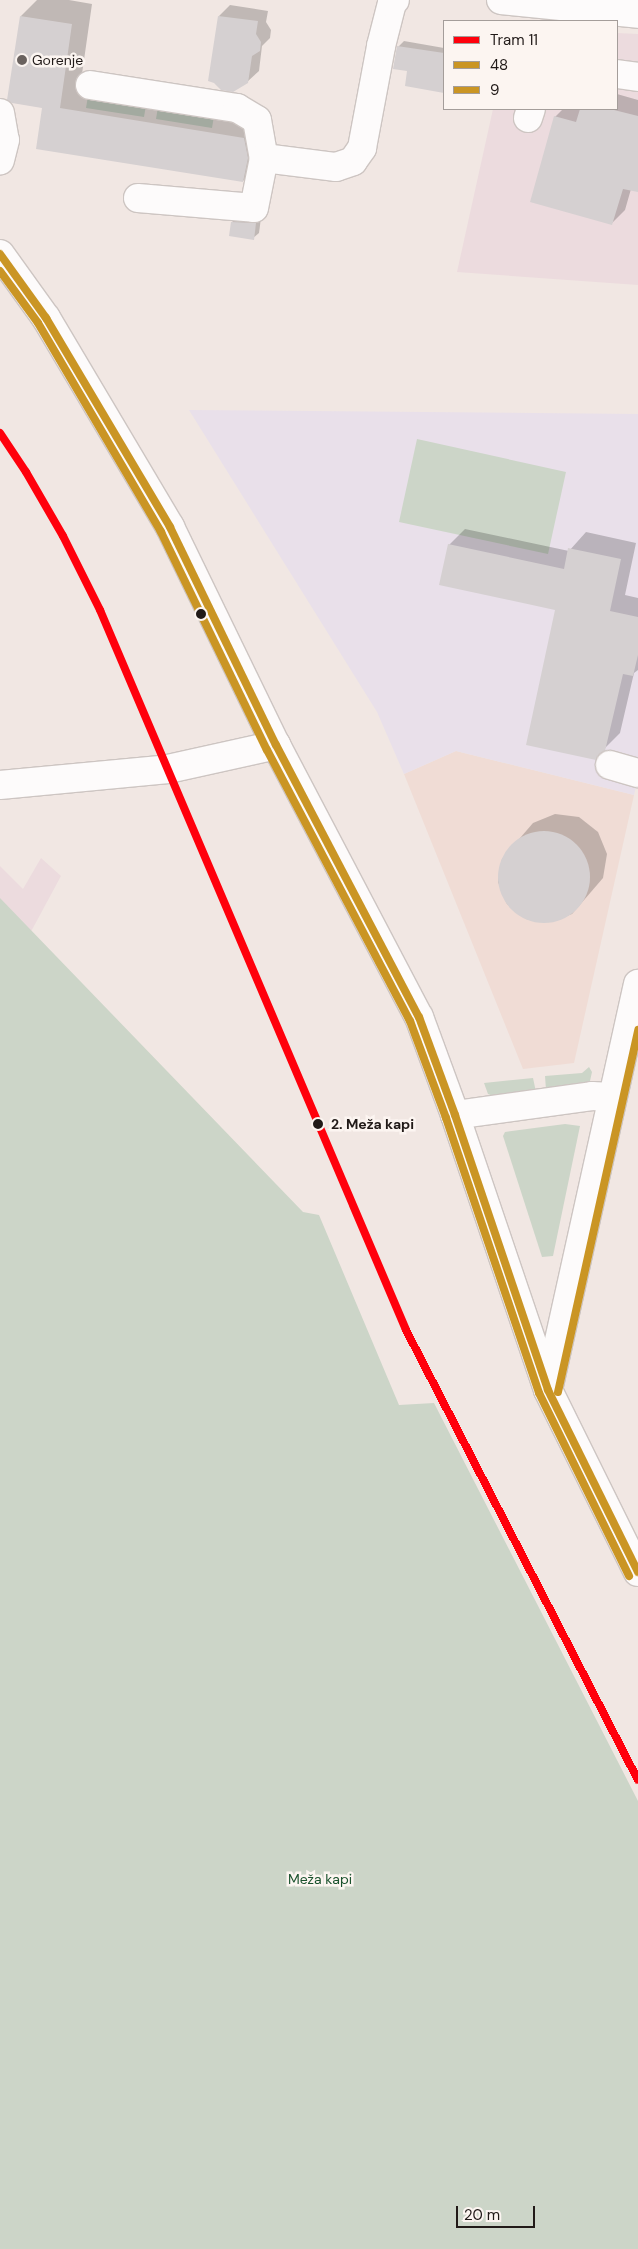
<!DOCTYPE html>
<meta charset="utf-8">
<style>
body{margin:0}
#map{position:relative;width:638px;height:2249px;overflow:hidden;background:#f1e7e3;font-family:"DM Sans",sans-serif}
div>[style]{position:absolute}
.commercial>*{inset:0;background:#ecdbde}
.built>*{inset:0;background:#f0dcd5}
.education>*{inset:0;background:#e9e0ea}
.green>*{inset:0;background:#ccd5c8}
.shadow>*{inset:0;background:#0003}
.building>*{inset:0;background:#d5d0d1}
.round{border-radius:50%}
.roads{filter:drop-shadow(1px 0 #cdc5c2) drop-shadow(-1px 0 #cdc5c2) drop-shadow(0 1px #cdc5c2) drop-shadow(0 -1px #cdc5c2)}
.minor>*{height:28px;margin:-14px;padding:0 14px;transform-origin:14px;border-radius:14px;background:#fdfbfb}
.bus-1>*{height:8px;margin:-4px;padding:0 4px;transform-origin:4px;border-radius:4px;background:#ca9524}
.bus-2>*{height:8px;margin:-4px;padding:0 4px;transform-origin:4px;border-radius:4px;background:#ca9524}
.tram-1>*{height:8px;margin:-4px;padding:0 4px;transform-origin:4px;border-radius:4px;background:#ff000c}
.dots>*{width:14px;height:14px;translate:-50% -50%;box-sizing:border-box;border:2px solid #fcf5f1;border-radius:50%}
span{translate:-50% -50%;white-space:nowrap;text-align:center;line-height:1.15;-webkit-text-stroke:5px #fcf5f1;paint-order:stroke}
.poi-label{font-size:14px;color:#211a18}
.left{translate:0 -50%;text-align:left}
.stop-label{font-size:14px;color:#211a18;font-weight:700}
.park-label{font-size:14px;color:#1a522d}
.legend{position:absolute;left:443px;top:20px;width:175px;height:90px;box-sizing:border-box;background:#fcf5f1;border:1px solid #a49d9a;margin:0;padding:6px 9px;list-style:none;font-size:15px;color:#211a18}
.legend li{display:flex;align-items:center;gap:10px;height:25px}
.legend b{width:25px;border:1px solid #a49d9a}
.scale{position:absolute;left:456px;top:2206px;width:79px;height:22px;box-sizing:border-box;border:2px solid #211a18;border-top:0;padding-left:6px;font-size:15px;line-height:18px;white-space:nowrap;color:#211a18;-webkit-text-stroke:4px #fcf5f1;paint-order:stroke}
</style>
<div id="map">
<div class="commercial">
<i style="clip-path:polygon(617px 33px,638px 34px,638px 285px,457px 272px,493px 109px,617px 109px)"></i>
<i style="clip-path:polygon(41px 858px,61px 876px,27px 939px,0 910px,0 866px,23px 889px)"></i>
</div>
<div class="built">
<i style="clip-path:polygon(456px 751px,634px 795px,574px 1063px,523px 1069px,404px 774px)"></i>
</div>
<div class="education">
<i style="clip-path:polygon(189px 410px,638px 414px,638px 779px,634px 795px,456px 751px,404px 774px,377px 712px)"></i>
</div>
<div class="green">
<i style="clip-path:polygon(88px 96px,146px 105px,144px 117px,86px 108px)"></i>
<i style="clip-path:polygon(158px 107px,214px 116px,212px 128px,156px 119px)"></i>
<i style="clip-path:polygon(417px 439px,566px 472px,548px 554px,399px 522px)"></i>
<i style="clip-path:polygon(0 898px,303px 1212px,319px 1215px,399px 1405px,434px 1403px,638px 1801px,638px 2249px,0 2249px)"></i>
<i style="clip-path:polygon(589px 1067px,592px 1072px,590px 1081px,577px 1086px,546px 1090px,545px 1076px,582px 1073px)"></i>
<i style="clip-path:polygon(533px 1078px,536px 1092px,493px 1096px,488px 1094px,484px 1083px)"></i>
<i style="clip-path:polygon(565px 1124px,580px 1126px,553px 1256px,542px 1257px,503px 1136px,505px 1132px)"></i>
</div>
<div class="shadow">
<i style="clip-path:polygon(37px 0,69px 0,92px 4px,80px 88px,265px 118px,263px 160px,243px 181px,44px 107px,21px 16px)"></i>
<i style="clip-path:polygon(230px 5px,268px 11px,266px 22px,271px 30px,270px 38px,262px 46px,259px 71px,247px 82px,219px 16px)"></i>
<i style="clip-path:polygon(404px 41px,444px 48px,444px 91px,406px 85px,408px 70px,398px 47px)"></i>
<i style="clip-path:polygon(617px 94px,638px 100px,638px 191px,631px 189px,625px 210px,612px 223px,555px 117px,563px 109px,617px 109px)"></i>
<i style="clip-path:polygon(238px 217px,261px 218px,259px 233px,253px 238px,232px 222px)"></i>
<i style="clip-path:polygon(465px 529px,569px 551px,586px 532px,636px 543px,625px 595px,638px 598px,638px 670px,634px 673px,620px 733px,595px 758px,557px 609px,449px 545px)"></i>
<i style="clip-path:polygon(555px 814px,579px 817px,598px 832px,607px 854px,603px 878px,572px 914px,550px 922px,526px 919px,507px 904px,498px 882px,502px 859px,533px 823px)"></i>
</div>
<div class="building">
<i style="clip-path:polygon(20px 16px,72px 24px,60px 108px,244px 138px,248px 158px,243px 182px,36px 149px,42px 108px,12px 103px,7px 100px)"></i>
<i style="clip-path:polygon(218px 16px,258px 21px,256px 34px,261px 42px,260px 51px,252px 56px,248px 83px,233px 92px,221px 90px,214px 83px,208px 81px)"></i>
<i style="clip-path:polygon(397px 46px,444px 53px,444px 93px,405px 86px,407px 71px,393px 69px)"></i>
<i style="clip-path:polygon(580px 109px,610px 109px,638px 116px,638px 192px,623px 189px,612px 225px,530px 202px,554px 116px,576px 122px)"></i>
<i style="clip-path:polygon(231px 222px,256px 223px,254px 240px,229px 236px)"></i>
<i style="clip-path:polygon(448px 544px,564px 569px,568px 548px,621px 559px,610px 611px,638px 617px,638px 655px,633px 676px,623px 674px,605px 751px,596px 760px,526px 745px,555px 610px,439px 585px)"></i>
<i class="round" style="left:498px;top:831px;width:92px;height:92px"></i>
</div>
<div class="roads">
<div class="minor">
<i style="left:501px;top:0;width:138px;rotate:5.8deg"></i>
<i style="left:617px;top:74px;width:21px;rotate:8deg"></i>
<i style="left:90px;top:85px;width:149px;rotate:8.9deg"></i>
<i style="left:237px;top:108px;width:23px;rotate:31deg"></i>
<i style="left:257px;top:120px;width:39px;rotate:80deg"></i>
<i style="left:264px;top:158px;width:73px;rotate:7.1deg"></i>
<i style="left:336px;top:167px;width:18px;rotate:-19deg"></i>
<i style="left:353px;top:161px;width:16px;rotate:-55deg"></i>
<i style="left:362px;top:148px;width:104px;rotate:-79.4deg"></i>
<i style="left:381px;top:46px;width:44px;rotate:-75.7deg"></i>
<i style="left:392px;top:3px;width:4px;rotate:-45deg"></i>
<i style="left:0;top:113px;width:27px;rotate:80deg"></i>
<i style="left:5px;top:140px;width:21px;rotate:104deg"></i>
<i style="left:528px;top:118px;width:9px;rotate:-72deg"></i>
<i style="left:138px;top:198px;width:116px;rotate:4.9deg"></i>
<i style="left:254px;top:208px;width:51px;rotate:-78.7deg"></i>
<i style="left:0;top:254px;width:79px;rotate:54.3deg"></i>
<i style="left:46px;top:318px;width:243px;rotate:59.3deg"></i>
<i style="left:170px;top:527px;width:242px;rotate:64.1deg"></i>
<i style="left:276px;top:745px;width:307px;rotate:62.3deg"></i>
<i style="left:419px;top:1017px;width:104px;rotate:69.8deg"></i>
<i style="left:455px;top:1115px;width:290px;rotate:71.3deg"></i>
<i style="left:548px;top:1390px;width:203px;rotate:63.7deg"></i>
<i style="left:610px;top:765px;width:29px;rotate:16deg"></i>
<i style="left:0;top:785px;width:169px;rotate:-5.4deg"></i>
<i style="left:168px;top:769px;width:111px;rotate:-12.5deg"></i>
<i style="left:455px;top:1115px;width:138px;rotate:-7.9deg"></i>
<i style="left:592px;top:1096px;width:20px;rotate:3deg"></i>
<i style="left:548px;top:1390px;width:416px;rotate:-77.5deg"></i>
</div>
</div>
<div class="bus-1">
<i style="left:0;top:254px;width:79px;rotate:54.3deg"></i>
<i style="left:46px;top:318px;width:243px;rotate:59.3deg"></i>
<i style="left:170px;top:527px;width:242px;rotate:64.1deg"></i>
<i style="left:276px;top:745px;width:307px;rotate:62.3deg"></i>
<i style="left:419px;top:1017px;width:104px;rotate:69.8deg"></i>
<i style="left:455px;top:1115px;width:290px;rotate:71.3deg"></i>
<i style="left:548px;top:1390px;width:203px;rotate:63.7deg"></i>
</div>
<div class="bus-2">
<i style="left:0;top:271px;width:64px;rotate:53.8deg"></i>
<i style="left:38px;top:323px;width:243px;rotate:59.5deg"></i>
<i style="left:161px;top:532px;width:242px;rotate:64.1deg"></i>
<i style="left:267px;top:750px;width:306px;rotate:62.2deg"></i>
<i style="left:410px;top:1021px;width:103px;rotate:69.6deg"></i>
<i style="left:446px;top:1118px;width:290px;rotate:71.3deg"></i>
<i style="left:539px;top:1393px;width:204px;rotate:63.8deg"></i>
<i style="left:558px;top:1392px;width:371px;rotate:-77.5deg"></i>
</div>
<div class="tram-1">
<i style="left:0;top:433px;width:47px;rotate:56.3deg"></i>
<i style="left:26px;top:472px;width:74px;rotate:60deg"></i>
<i style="left:63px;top:536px;width:83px;rotate:63.4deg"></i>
<i style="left:100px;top:610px;width:782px;rotate:66.97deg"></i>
<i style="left:406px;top:1330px;width:506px;rotate:62.73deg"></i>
</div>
<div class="dots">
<i style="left:22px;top:60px;background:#6a625f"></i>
<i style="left:201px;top:614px;background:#211a18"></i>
<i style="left:318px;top:1124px;background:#211a18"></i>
</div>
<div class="poi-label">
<span class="left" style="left:32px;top:60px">Gorenje</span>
</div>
<div class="stop-label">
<span class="left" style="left:331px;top:1124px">2. Meža kapi</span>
</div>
<div class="park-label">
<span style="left:320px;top:1879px">Meža kapi</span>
</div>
<ul class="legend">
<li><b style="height:6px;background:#ff000c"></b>Tram 11</li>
<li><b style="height:6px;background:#ca9524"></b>48</li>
<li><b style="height:6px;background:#ca9524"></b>9</li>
</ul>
<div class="scale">20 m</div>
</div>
